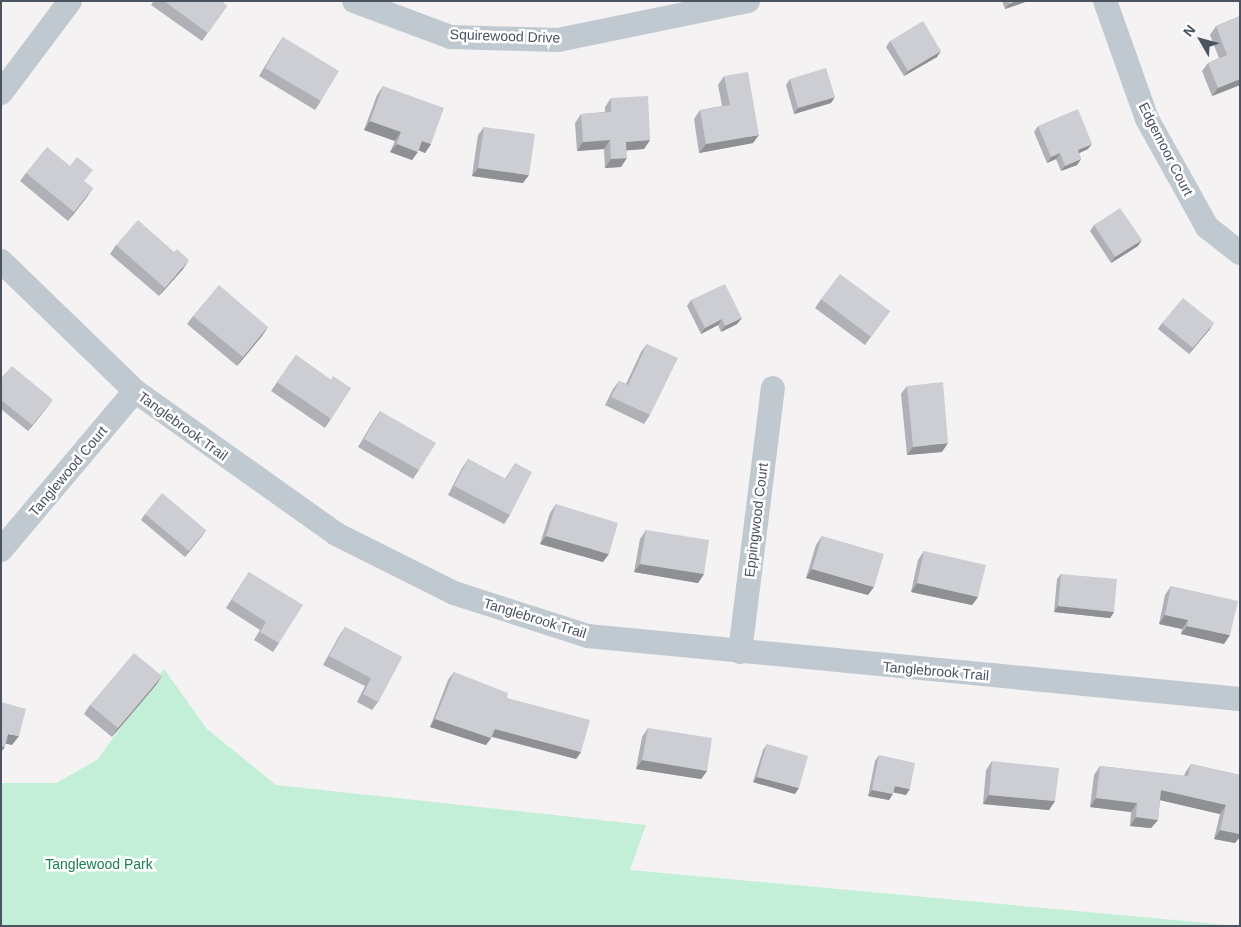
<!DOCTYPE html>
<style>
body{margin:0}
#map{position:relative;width:1241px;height:927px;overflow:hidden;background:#f4f2f2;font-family:Helvetica,sans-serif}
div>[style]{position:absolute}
.green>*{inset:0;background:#c3efd8}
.street>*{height:24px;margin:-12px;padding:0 12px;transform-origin:12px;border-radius:12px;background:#c0c8d0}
.wall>*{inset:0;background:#afb1b6}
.shaded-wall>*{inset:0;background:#8f9094}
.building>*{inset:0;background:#ccced4}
span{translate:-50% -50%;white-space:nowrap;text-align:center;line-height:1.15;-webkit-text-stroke:5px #fff;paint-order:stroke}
.street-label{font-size:14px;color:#4a535f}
.park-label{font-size:14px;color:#1b8056}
.frame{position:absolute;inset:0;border:2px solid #4a535f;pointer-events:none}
.north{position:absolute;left:1176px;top:15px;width:50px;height:50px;-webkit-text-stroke:4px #fff;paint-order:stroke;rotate:308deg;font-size:14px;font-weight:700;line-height:20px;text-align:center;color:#4a535f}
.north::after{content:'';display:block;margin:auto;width:18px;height:22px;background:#4a535f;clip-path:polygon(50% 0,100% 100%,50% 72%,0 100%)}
</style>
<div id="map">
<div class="green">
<i style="clip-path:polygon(164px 669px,207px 729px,276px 785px,646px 825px,630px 870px,1240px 926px,1px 926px,1px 783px,56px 783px,97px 760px)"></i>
</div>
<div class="street">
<i style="left:354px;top:1px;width:103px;rotate:20.4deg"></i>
<i style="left:451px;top:37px;width:107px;rotate:1.6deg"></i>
<i style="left:558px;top:40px;width:194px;rotate:-11.6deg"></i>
<i style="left:1105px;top:1px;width:125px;rotate:70.4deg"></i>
<i style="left:1147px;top:119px;width:124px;rotate:60.9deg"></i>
<i style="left:1207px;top:227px;width:42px;rotate:38.2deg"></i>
<i style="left:1px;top:93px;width:115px;rotate:-53.1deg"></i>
<i style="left:1px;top:261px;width:187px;rotate:44.1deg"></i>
<i style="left:135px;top:391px;width:247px;rotate:35.4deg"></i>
<i style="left:336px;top:534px;width:132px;rotate:26.6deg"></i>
<i style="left:454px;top:593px;width:141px;rotate:17.8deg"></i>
<i style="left:588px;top:636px;width:655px;rotate:5.52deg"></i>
<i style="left:1px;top:550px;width:208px;rotate:-49.9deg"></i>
<i style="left:740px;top:652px;width:266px;rotate:-82.9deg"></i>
</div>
<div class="wall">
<i style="clip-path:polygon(154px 1px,221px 1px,227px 6px,202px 41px,151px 5px)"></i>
<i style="clip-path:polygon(1002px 1px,1028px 1px,1005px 9px)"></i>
<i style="clip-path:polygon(1240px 16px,1240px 85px,1212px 96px,1202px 71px,1208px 63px,1219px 58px,1210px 35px,1216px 26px)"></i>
<i style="clip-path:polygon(283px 37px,321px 101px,315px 110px,259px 76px,277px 46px)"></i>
<i style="clip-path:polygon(890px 41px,937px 57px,904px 76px,886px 47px)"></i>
<i style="clip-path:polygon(724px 76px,753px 143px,699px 153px,694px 119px,700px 110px,722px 106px,718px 85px)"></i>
<i style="clip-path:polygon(790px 79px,831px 103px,794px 114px,786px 85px)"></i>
<i style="clip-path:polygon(383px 86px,431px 144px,425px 153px,418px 150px,412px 160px,390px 152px,395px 141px,364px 130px,377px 95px)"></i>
<i style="clip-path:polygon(611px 98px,650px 140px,644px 149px,627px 150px,621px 167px,605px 168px,604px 149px,577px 151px,575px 123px,581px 114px,605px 112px,605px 107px)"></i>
<i style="clip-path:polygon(1038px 126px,1088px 149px,1079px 153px,1081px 159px,1077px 165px,1061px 171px,1056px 159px,1047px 163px,1034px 132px)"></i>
<i style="clip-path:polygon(484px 127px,523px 183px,472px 176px,478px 135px)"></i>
<i style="clip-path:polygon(26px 173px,85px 182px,93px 188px,68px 221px,20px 181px)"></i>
<i style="clip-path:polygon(1094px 225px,1138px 246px,1111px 263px,1090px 231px)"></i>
<i style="clip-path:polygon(116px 245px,183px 269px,159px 296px,110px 254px)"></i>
<i style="clip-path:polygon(821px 299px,890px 311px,865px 345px,815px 308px)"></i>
<i style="clip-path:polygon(691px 300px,742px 318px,737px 324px,721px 332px,718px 325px,701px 334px,687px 306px)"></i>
<i style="clip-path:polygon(193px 316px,268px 327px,262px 336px,237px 366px,187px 324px)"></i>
<i style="clip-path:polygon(1162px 323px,1210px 329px,1189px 354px,1158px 329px)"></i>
<i style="clip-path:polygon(647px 344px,650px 415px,644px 424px,605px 405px,613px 389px,619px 381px,626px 384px,641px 352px)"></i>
<i style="clip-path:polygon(296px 355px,331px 380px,351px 388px,325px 428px,271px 391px)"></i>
<i style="clip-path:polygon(1px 378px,49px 405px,28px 431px,1px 409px)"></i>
<i style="clip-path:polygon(907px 386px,942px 452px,907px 455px,901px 394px)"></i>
<i style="clip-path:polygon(380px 411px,419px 470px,413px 479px,358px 447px,374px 420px)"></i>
<i style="clip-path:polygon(468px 459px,505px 479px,515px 463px,510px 515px,504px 524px,448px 495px,462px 468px)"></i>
<i style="clip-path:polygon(556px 504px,603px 562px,540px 544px,550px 513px)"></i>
<i style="clip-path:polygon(145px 514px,206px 530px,185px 557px,141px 520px)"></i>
<i style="clip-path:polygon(646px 530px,704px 574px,698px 583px,634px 572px,640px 539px)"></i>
<i style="clip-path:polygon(822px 536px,868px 595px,806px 578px,816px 545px)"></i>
<i style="clip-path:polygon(924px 551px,978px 597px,972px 605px,911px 592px,918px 560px)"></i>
<i style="clip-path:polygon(249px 572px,279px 643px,273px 652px,254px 640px,260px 630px,226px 608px)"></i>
<i style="clip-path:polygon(1061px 574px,1114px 612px,1110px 618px,1054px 612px,1057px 579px)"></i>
<i style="clip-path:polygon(1171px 586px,1224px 644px,1181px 634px,1182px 629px,1159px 624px,1165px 595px)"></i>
<i style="clip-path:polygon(345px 627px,402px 657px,378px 702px,372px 710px,357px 702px,365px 686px,323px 665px,339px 636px)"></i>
<i style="clip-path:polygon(454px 672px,507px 698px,581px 752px,576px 759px,492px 737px,486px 745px,430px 727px,448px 680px)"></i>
<i style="clip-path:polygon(162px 676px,156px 685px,112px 737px,84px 714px,90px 705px)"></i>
<i style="clip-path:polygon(648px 728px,707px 771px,701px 779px,636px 769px,642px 737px)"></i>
<i style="clip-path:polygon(767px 744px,795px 794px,753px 782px,763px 750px)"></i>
<i style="clip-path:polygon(879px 755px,906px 795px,893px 792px,889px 800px,868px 796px,875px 761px)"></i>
<i style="clip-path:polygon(992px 761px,1055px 801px,1049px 810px,983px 804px,986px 770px)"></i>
<i style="clip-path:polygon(1191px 764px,1240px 775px,1235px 843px,1214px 839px,1220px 814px,1160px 800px,1158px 820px,1151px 828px,1130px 826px,1131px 812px,1090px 807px,1094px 775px,1100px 766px,1184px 776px,1185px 773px)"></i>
</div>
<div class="shaded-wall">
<i style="clip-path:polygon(1016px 1px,1028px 1px,1005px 9px,1009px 4px)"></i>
<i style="clip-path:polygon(941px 51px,937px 57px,904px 76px,908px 71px)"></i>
<i style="clip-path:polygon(1240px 79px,1240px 85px,1212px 96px,1218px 88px)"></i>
<i style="clip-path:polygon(835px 97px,831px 103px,794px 114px,798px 108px)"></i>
<i style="clip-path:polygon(370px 121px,401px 132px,395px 141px,364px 130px)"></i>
<i style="clip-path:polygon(759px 135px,753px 143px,699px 153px,706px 144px)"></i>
<i style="clip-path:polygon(610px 140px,604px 149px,577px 151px,583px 142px)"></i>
<i style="clip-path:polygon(650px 140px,644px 149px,620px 151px,626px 142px)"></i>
<i style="clip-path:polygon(422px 141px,431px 144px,425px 153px,416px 149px)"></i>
<i style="clip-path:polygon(397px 144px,418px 152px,412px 160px,390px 152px)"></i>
<i style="clip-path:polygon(1092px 144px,1088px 149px,1073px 156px,1078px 150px)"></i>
<i style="clip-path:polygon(1060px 153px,1056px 159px,1047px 163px,1051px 157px)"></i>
<i style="clip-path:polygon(627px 158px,621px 167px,605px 168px,611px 159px)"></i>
<i style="clip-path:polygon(1081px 159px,1077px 165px,1061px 171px,1065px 166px)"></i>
<i style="clip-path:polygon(478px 168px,529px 175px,523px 183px,472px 176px)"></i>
<i style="clip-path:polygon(93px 188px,87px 197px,68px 221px,74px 212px)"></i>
<i style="clip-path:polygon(1142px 240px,1138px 246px,1111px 263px,1115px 257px)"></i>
<i style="clip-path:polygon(189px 260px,183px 269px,159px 296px,165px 288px)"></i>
<i style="clip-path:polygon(742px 318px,737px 324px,721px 332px,725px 326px)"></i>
<i style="clip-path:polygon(722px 319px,718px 325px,701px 334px,705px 328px)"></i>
<i style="clip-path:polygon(1214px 323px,1210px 329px,1189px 354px,1193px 348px)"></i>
<i style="clip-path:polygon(268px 327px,262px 336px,237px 366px,243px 357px)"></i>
<i style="clip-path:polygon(53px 400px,49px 405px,28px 431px,32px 425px)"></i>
<i style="clip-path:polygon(948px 443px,942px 452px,907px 455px,913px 447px)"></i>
<i style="clip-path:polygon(206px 530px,202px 536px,185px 557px,189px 551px)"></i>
<i style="clip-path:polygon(546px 536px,609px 554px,603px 562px,540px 544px)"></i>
<i style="clip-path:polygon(640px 564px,704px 574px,698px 583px,634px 572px)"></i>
<i style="clip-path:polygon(812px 569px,874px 587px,868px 595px,806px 578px)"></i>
<i style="clip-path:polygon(917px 583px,978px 597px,972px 605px,911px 592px)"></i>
<i style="clip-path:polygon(1058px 606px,1114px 612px,1110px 618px,1054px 612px)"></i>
<i style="clip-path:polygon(1165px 615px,1188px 620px,1182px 629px,1159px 624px)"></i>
<i style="clip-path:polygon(1187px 626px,1230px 635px,1224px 644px,1181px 634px)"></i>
<i style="clip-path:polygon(162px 676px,156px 685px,112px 737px,118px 728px)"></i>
<i style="clip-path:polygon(435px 719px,491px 738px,486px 745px,430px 727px)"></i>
<i style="clip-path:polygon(495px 729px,581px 752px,576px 759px,490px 736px)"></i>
<i style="clip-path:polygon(8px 734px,19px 736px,12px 745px,2px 743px)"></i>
<i style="clip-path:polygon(1px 746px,5px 747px,1px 752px)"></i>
<i style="clip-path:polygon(642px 760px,707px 771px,701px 779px,636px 769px)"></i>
<i style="clip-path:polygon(757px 777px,799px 788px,795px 794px,753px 782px)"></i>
<i style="clip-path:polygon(895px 786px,910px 789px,906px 795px,891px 792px)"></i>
<i style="clip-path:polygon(872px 790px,893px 794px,889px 800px,868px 796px)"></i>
<i style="clip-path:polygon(1161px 790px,1226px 805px,1220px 814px,1155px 799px)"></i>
<i style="clip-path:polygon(989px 795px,1055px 801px,1049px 810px,983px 804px)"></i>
<i style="clip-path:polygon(1096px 798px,1137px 803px,1131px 812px,1090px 807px)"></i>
<i style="clip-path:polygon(1136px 817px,1158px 820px,1151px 828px,1130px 826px)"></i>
<i style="clip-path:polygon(1220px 830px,1240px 834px,1240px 837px,1235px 843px,1214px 839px)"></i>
</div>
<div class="building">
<i style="clip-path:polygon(164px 1px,221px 1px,227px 6px,208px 33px)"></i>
<i style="clip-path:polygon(1009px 1px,1016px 1px,1009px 4px)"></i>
<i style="clip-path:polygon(1240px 16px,1240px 79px,1218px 88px,1208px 63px,1227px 55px,1216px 26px)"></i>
<i style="clip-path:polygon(923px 21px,941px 51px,908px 71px,890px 41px)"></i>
<i style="clip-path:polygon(283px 37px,339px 71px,321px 101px,265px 68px)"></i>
<i style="clip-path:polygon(826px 68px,835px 97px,798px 108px,790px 79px)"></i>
<i style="clip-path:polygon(748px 72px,759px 135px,706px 144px,700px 110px,730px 105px,724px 76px)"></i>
<i style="clip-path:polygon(383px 86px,444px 108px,431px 144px,422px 141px,418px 152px,397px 144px,401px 132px,370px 121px)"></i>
<i style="clip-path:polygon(648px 96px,650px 140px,626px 142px,627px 158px,611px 159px,610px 140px,583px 142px,581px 114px,611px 112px,611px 98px)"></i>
<i style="clip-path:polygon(1078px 109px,1092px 144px,1078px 150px,1081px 159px,1065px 166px,1060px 153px,1051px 157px,1038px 126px)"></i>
<i style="clip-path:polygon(484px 127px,535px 134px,529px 175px,478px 168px)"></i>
<i style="clip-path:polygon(47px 147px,70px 166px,77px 157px,93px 170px,84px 181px,93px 188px,74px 212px,26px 173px)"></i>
<i style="clip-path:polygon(1120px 208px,1142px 240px,1115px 257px,1094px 225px)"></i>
<i style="clip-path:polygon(138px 220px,174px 252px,177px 249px,189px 260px,165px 288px,116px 245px)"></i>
<i style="clip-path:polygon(840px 274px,890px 311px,871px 337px,821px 299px)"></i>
<i style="clip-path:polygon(725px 284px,742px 318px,725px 326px,722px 319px,705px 328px,691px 300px)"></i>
<i style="clip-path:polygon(219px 285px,268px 327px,243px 357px,193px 316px)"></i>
<i style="clip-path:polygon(1183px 298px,1214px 323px,1193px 348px,1162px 323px)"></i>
<i style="clip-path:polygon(647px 344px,678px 358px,650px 415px,611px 397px,619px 381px,628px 385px)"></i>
<i style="clip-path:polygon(296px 355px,331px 380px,333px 376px,351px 388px,331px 419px,277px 382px)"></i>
<i style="clip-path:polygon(12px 366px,53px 400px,32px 425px,1px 400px,1px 378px)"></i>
<i style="clip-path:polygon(943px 382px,948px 443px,913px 447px,907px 386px)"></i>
<i style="clip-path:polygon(380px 411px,436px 443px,419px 470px,364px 439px)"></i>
<i style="clip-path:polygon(468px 459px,506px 479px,515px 463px,532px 472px,510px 515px,454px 486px)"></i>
<i style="clip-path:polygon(162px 493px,206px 530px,189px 551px,145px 514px)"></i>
<i style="clip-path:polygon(556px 504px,618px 523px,609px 554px,546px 536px)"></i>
<i style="clip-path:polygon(646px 530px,709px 540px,704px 574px,640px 564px)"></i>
<i style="clip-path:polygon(822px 536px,884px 554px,874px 587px,812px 569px)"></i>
<i style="clip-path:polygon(924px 551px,986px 565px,978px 597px,917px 583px)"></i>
<i style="clip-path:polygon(249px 572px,303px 605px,279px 643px,260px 632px,266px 622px,232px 600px)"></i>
<i style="clip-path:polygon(1061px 574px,1117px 579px,1114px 612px,1058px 606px)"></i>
<i style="clip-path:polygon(1171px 586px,1238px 601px,1230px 635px,1187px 626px,1188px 620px,1165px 615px)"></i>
<i style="clip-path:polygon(345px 627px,402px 657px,378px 702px,363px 694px,371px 678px,329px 656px)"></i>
<i style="clip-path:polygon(134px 653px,162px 676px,118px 728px,90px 705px)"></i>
<i style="clip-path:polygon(454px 672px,508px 693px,507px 698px,590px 720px,581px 752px,495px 729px,491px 738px,435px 719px)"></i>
<i style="clip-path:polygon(1px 702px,26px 709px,19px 736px,8px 734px,5px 747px,1px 746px)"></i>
<i style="clip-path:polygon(648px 728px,712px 738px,707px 771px,642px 760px)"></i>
<i style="clip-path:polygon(767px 744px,808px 756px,799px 788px,757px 777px)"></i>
<i style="clip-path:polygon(879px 755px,915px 763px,910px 789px,895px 786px,893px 794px,872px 790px)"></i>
<i style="clip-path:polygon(992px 761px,1059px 768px,1055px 801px,989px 795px)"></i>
<i style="clip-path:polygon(1191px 764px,1240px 775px,1240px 834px,1220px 830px,1226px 805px,1161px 790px,1158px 820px,1136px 817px,1137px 803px,1096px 798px,1100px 766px,1188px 776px)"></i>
</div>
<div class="street-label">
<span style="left:505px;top:36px;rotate:2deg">Squirewood Drive</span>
<span style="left:1166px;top:149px;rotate:63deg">Edgemoor Court</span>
<span style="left:183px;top:426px;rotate:36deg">Tanglebrook Trail</span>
<span style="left:68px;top:471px;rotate:-50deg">Tanglewood Court</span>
<span style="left:756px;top:520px;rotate:-83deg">Eppingwood Court</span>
<span style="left:535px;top:618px;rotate:17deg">Tanglebrook Trail</span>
<span style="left:936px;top:671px;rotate:5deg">Tanglebrook Trail</span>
</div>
<div class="park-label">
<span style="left:99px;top:864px">Tanglewood Park</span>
</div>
<div class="frame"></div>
<div class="north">N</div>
</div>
